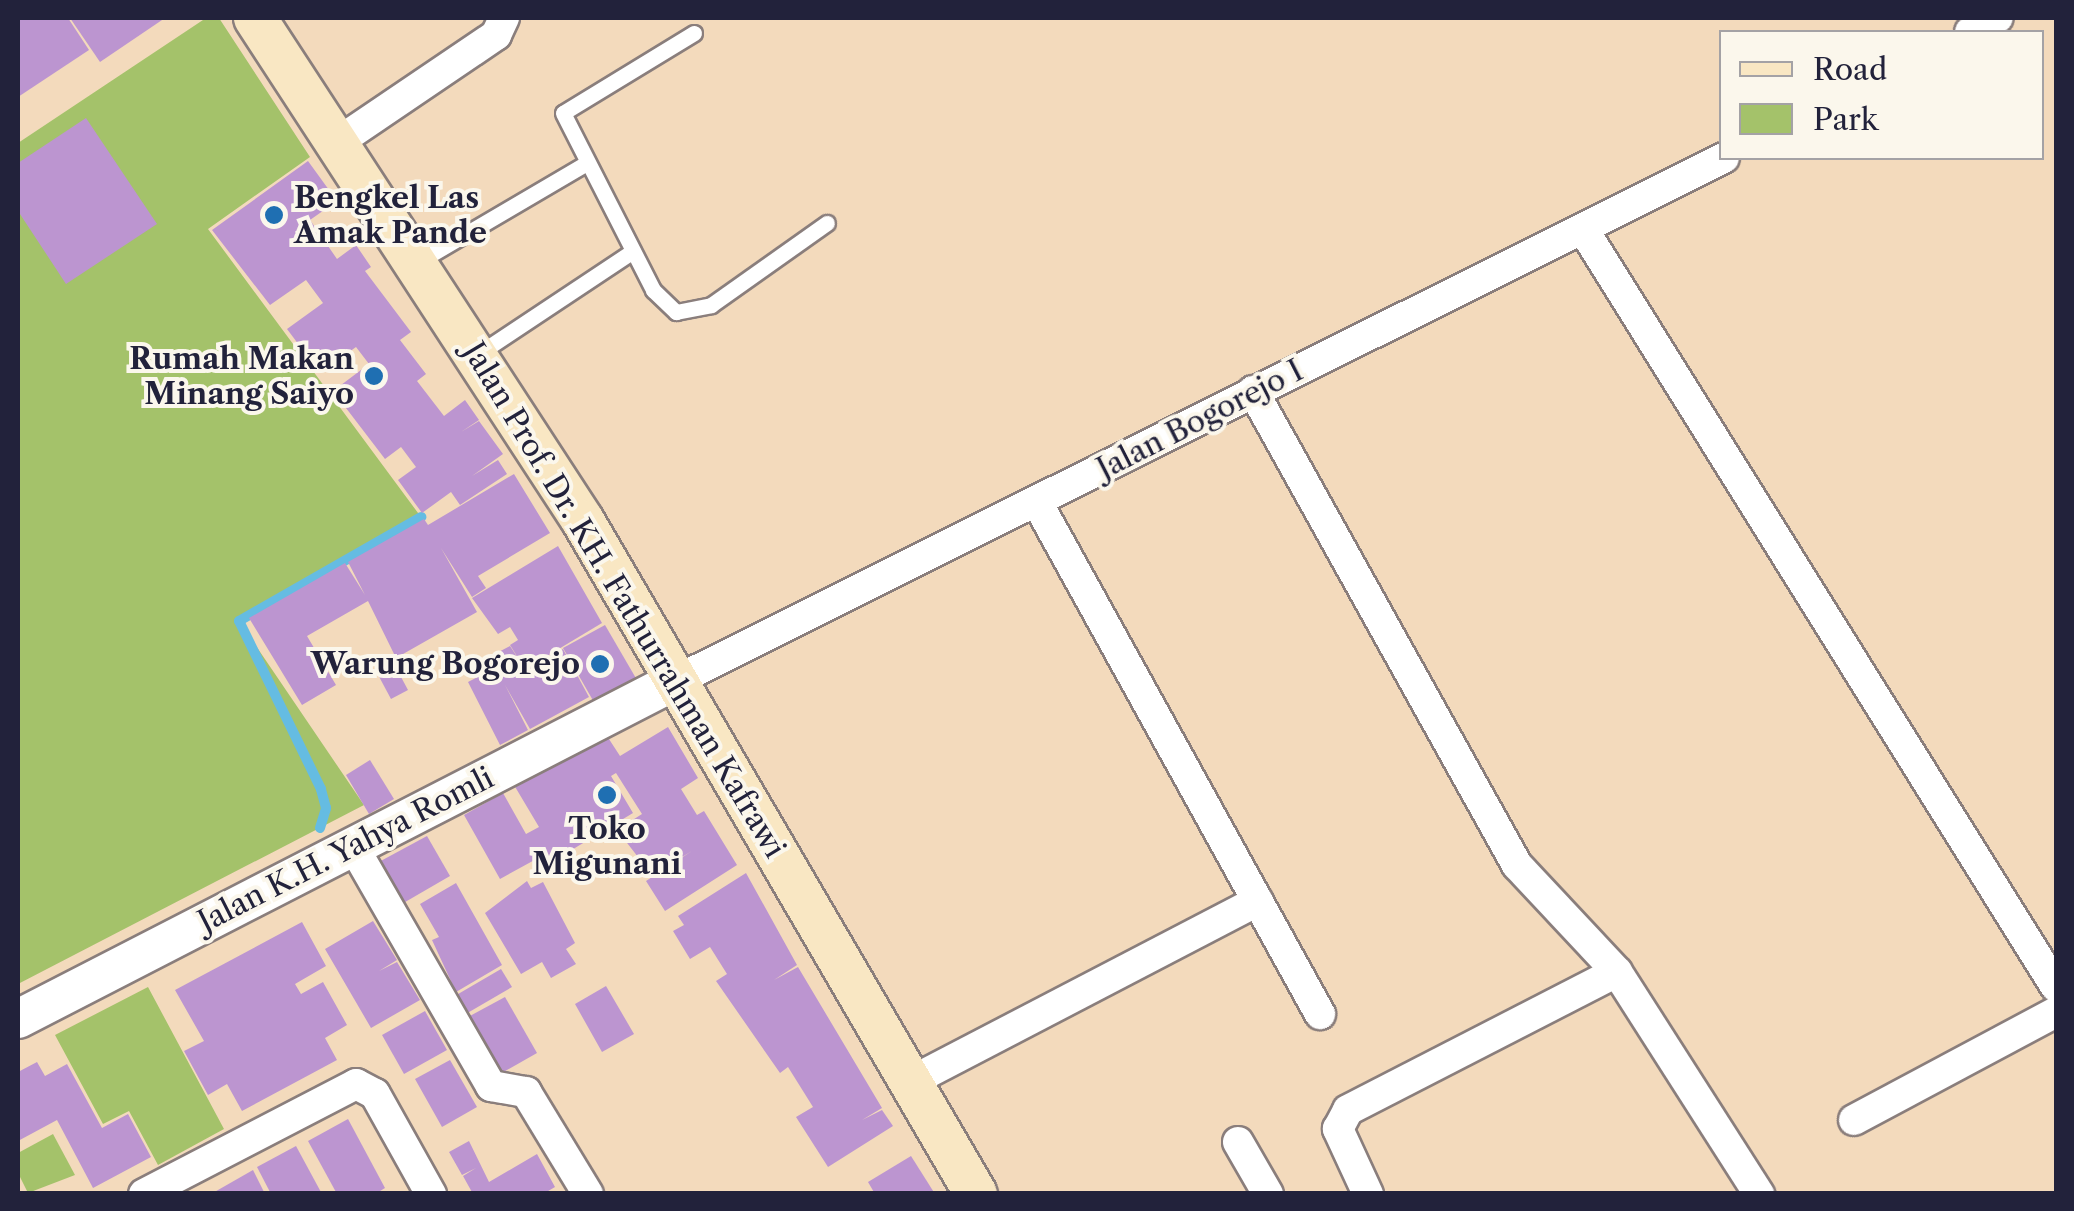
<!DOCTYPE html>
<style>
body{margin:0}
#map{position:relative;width:2074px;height:1211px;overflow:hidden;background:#f3dabc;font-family:"Libre Caslon Text",serif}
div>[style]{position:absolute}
.green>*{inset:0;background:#a4c26a}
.stream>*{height:10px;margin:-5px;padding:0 5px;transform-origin:5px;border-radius:5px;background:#65bce2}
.building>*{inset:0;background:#bc95d0}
.roads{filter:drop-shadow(2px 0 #8a7e7c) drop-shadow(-2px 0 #8a7e7c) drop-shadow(0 2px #8a7e7c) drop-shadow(0 -2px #8a7e7c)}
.service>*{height:15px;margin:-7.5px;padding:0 7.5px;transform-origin:7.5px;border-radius:7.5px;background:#fff}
.minor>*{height:30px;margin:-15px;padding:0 15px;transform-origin:15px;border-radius:15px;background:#fff}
.tertiary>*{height:38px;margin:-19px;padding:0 19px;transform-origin:19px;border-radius:19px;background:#fff}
.secondary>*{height:42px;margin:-21px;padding:0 21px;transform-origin:21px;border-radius:21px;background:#f9e7c3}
.dots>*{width:28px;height:28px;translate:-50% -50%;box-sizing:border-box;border:5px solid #fbf7ec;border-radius:50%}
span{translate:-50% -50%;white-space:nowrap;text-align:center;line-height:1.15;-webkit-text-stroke:8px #fbf7ec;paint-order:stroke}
.poi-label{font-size:30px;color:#22223b;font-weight:700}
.left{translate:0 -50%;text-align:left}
.right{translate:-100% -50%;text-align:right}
.street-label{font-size:30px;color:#22223b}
.frame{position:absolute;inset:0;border:20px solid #22223b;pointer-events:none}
.legend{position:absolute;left:1719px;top:30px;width:325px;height:130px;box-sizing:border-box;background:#fbf7ec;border:2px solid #a4a2a5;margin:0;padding:12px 18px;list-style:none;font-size:30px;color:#22223b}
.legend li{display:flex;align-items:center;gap:20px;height:50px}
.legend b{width:50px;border:2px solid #a4a2a5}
</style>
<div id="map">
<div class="green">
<i style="clip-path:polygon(206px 18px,219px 18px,310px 157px,208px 229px,421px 517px,239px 621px,364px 805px,18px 984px,18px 143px)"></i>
<i style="clip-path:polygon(148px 987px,224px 1129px,158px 1165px,129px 1111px,103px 1124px,55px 1035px)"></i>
<i style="clip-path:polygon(53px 1134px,75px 1175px,28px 1193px,18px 1173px,18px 1153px)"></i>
</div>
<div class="stream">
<i style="left:320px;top:828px;width:21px;rotate:-73deg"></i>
<i style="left:326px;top:808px;width:20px;rotate:-105deg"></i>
<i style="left:321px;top:789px;width:187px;rotate:-116deg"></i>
<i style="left:239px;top:621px;width:210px;rotate:-29.7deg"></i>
</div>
<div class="building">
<i style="clip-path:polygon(18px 18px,68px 18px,89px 50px,18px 97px)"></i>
<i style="clip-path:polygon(70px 18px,165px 18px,100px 62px)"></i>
<i style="clip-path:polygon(86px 118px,157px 224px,66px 284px,18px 211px,18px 163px)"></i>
<i style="clip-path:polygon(308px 161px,337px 201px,310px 220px,337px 259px,356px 245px,371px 267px,365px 271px,411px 332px,400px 340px,426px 374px,417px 381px,444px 416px,465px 400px,479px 420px,461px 432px,479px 421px,503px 454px,472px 476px,498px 460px,507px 474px,460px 505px,451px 492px,422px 513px,398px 480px,416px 467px,401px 447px,385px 459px,333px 391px,369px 364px,356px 347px,320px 373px,287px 329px,323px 303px,306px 280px,270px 305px,212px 230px)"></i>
<i style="clip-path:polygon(514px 474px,550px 533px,478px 576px,486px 588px,472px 597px,441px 548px,477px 612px,396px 658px,368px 601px,307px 636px,336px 685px,302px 705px,249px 618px,345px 563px,365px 595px,348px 562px,424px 519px,428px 525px)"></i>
<i style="clip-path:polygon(558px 546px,602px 623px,532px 665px,563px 649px,589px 697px,530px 729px,505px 685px,528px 730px,500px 745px,468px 682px,497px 667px,491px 656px,510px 646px,525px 669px,510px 645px,518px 640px,510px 627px,498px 634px,472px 598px)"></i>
<i style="clip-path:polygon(605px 625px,637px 680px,595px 704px,563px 648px)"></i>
<i style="clip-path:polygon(393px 662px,408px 690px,391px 699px,376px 671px)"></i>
<i style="clip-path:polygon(668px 727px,698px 778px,681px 789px,697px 815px,704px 811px,737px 865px,665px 911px,646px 881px,692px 851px,652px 875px,617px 830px,642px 814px,616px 773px,611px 776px,633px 813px,545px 866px,540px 857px,500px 879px,464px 815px,503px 793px,526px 834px,539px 827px,514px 785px,607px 736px,620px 756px)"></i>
<i style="clip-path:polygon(370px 760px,394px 799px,369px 814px,346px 775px)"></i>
<i style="clip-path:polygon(427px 836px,450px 876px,400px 905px,377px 863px)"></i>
<i style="clip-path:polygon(746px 873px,797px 965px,774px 980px,798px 967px,882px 1108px,862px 1120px,882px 1110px,893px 1126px,828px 1167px,796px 1117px,813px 1107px,788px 1067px,780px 1073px,716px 981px,727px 974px,710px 947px,690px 959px,673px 931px,684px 925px,678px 916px)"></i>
<i style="clip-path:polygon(527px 881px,531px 888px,543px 882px,575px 943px,566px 949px,576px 964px,551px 978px,542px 962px,521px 974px,485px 913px)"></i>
<i style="clip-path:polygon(456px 883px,502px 965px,456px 992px,432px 940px,439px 937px,420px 904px)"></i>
<i style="clip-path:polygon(373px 921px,397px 960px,379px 971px,397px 962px,420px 1000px,371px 1028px,325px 949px)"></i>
<i style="clip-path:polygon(302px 922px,326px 966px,295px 984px,301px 994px,323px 982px,347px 1025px,325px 1038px,337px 1060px,242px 1111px,227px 1084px,208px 1095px,184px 1051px,204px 1041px,175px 990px)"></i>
<i style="clip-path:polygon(501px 969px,512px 987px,464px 1015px,453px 997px)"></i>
<i style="clip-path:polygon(606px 986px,634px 1034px,602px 1052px,575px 1004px)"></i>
<i style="clip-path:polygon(505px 997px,537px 1053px,500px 1074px,468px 1017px)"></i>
<i style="clip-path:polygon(425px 1011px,447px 1050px,404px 1074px,382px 1035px)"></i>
<i style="clip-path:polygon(450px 1060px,477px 1107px,442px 1127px,415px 1079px)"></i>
<i style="clip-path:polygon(37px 1062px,45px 1076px,67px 1064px,102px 1128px,128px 1114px,151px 1157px,93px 1188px,57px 1120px,18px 1141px,18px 1072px)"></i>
<i style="clip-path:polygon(348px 1119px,385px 1188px,375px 1194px,337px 1194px,308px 1141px)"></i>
<i style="clip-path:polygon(469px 1141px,489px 1182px,537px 1154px,555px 1187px,543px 1194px,473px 1194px,463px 1176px,476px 1168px,462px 1175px,449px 1152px)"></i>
<i style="clip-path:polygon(296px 1146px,322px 1194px,271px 1194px,257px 1167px)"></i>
<i style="clip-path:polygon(911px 1156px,935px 1194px,875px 1194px,868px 1182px)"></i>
<i style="clip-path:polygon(253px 1170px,265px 1194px,211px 1194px)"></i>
</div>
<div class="roads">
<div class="service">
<i style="left:694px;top:33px;width:153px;rotate:148.6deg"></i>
<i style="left:563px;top:113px;width:199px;rotate:63deg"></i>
<i style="left:653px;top:290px;width:32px;rotate:44deg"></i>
<i style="left:676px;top:312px;width:36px;rotate:-11deg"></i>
<i style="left:711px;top:305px;width:142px;rotate:-35.3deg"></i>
<i style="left:418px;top:262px;width:196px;rotate:-30.4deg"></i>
<i style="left:478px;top:354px;width:186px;rotate:-33.6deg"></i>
</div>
<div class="minor">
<i style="left:1970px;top:32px;width:31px;rotate:-27deg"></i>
<i style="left:338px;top:142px;width:191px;rotate:-34.1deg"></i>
<i style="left:496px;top:35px;width:19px;rotate:-65deg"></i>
<i style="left:1583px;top:229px;width:893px;rotate:58.04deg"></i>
<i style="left:1253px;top:391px;width:543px;rotate:60.88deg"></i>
<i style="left:1517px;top:865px;width:146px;rotate:46.9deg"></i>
<i style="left:1617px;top:972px;width:264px;rotate:57.4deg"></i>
<i style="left:1038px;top:504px;width:583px;rotate:61.06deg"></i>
<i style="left:675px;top:681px;width:1172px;rotate:-26.5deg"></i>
<i style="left:353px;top:846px;width:277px;rotate:60.1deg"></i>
<i style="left:491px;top:1086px;width:36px;rotate:10deg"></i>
<i style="left:526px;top:1092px;width:119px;rotate:58.7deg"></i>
<i style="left:910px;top:1082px;width:392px;rotate:-27.5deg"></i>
<i style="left:1854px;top:1120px;width:229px;rotate:-28.1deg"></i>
<i style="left:1238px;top:1142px;width:60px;rotate:60deg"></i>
<i style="left:144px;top:1194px;width:239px;rotate:-27.4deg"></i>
<i style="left:356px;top:1084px;width:21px;rotate:28deg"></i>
<i style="left:375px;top:1094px;width:115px;rotate:60.8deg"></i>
<i style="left:1368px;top:1194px;width:72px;rotate:-114.8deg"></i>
<i style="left:1338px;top:1129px;width:21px;rotate:-62deg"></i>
<i style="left:1348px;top:1110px;width:302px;rotate:-27.2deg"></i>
</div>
<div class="tertiary">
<i style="left:18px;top:1019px;width:739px;rotate:-27.22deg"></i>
</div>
<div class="secondary">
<i style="left:255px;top:18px;width:600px;rotate:56.89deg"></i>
<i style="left:583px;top:521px;width:779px;rotate:59.72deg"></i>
</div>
</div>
<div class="dots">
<i style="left:274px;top:215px;background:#1f6fb2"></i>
<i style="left:374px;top:376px;background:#1f6fb2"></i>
<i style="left:600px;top:664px;background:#1f6fb2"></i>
<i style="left:607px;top:795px;background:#1f6fb2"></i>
</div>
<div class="poi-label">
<span class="left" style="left:294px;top:215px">Bengkel Las<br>Amak Pande</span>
<span class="right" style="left:354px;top:376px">Rumah Makan<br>Minang Saiyo</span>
<span class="right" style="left:580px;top:664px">Warung Bogorejo</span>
<span style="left:607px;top:846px">Toko<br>Migunani</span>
</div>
<div class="street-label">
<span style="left:1200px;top:420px;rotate:-27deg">Jalan Bogorejo I</span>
<span style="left:624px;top:600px;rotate:59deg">Jalan Prof. Dr. KH. Fathurrahman Kafrawi</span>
<span style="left:346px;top:850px;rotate:-27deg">Jalan K.H. Yahya Romli</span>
</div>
<div class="frame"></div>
<ul class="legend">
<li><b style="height:12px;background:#f9e7c3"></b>Road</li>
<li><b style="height:28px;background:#a4c26a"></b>Park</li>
</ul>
</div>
